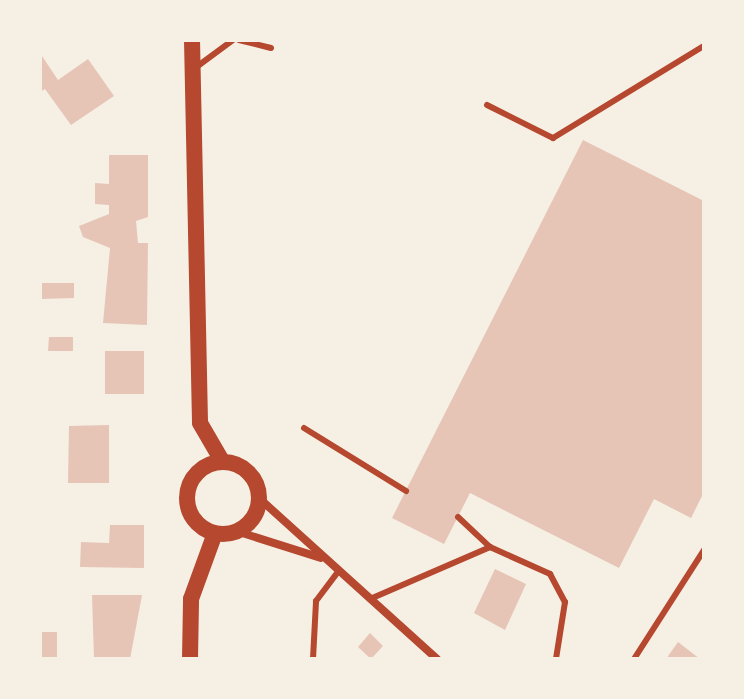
<!DOCTYPE html>
<style>
body{margin:0}
#map{position:relative;width:744px;height:699px;overflow:hidden;background:#f6efe4;font-family:Bitter,serif}
div>[style]{position:absolute}
.building>*{inset:0;background:#e6c5b7}
.service>*{height:6px;margin:-3px;padding:0 3px;transform-origin:3px;border-radius:3px;background:#b5482f}
.minor>*{height:8px;margin:-4px;padding:0 4px;transform-origin:4px;border-radius:4px;background:#b5482f}
.secondary>*{height:16px;margin:-8px;padding:0 8px;transform-origin:8px;border-radius:8px;background:#b5482f}
.secondary>.ring{margin:-8px;padding:0;box-sizing:content-box;background:none;border:16px solid #b5482f;border-radius:50%}
span{translate:-50% -50%;white-space:nowrap;text-align:center;line-height:1.15;-webkit-text-stroke:8px #f6efe4;paint-order:stroke}
.frame{position:absolute;inset:0;border:42px solid #f6efe4;pointer-events:none}
</style>
<div id="map">
<div class="building">
<i style="clip-path:polygon(40px 53px,58px 80px,88px 59px,114px 96px,71px 125px,45px 89px,40px 92px)"></i>
<i style="clip-path:polygon(583px 140px,704px 201px,704px 492px,691px 518px,654px 499px,619px 568px,470px 493px,444px 544px,392px 518px)"></i>
<i style="clip-path:polygon(109px 155px,148px 155px,148px 217px,136px 221px,138px 243px,148px 243px,147px 325px,103px 323px,110px 248px,83px 237px,79px 226px,109px 214px,109px 205px,95px 204px,95px 183px,109px 184px)"></i>
<i style="clip-path:polygon(40px 283px,74px 283px,74px 298px,40px 299px)"></i>
<i style="clip-path:polygon(49px 337px,73px 337px,73px 351px,48px 351px)"></i>
<i style="clip-path:polygon(105px 351px,144px 351px,144px 394px,105px 394px)"></i>
<i style="clip-path:polygon(109px 425px,109px 483px,68px 483px,69px 426px)"></i>
<i style="clip-path:polygon(110px 525px,144px 525px,144px 568px,80px 567px,81px 542px,109px 543px)"></i>
<i style="clip-path:polygon(495px 569px,526px 584px,505px 630px,474px 613px)"></i>
<i style="clip-path:polygon(92px 595px,142px 595px,130px 659px,94px 659px)"></i>
<i style="clip-path:polygon(40px 632px,57px 632px,57px 659px,40px 659px)"></i>
<i style="clip-path:polygon(370px 633px,383px 646px,371px 659px,358px 647px)"></i>
<i style="clip-path:polygon(678px 642px,700px 659px,666px 659px)"></i>
</div>
<div class="service">
<i style="left:239px;top:40px;width:33px;rotate:14deg"></i>
<i style="left:195px;top:68px;width:47px;rotate:-36.4deg"></i>
<i style="left:487px;top:105px;width:74px;rotate:26.6deg"></i>
<i style="left:553px;top:138px;width:177px;rotate:-31.4deg"></i>
<i style="left:304px;top:428px;width:120px;rotate:31.7deg"></i>
<i style="left:458px;top:517px;width:44px;rotate:43.2deg"></i>
<i style="left:370px;top:599px;width:131px;rotate:-23.4deg"></i>
<i style="left:490px;top:547px;width:66px;rotate:24.2deg"></i>
<i style="left:550px;top:574px;width:32px;rotate:62deg"></i>
<i style="left:565px;top:602px;width:58px;rotate:99deg"></i>
<i style="left:313px;top:659px;width:58px;rotate:-87deg"></i>
<i style="left:316px;top:601px;width:38px;rotate:-53deg"></i>
<i style="left:634px;top:659px;width:130px;rotate:-57.3deg"></i>
</div>
<div class="minor">
<i style="left:260px;top:499px;width:239px;rotate:42.1deg"></i>
<i style="left:236px;top:531px;width:89px;rotate:17.6deg"></i>
</div>
<div class="secondary">
<i style="left:192px;top:40px;width:383px;rotate:88.8deg"></i>
<i style="left:200px;top:423px;width:44px;rotate:59.9deg"></i>
<i class="ring" style="left:187px;top:462px;width:56px;height:56px"></i>
<i style="left:190px;top:659px;width:60px;rotate:-89deg"></i>
<i style="left:191px;top:599px;width:70px;rotate:-70deg"></i>
</div>
<div class="frame"></div>
</div>
